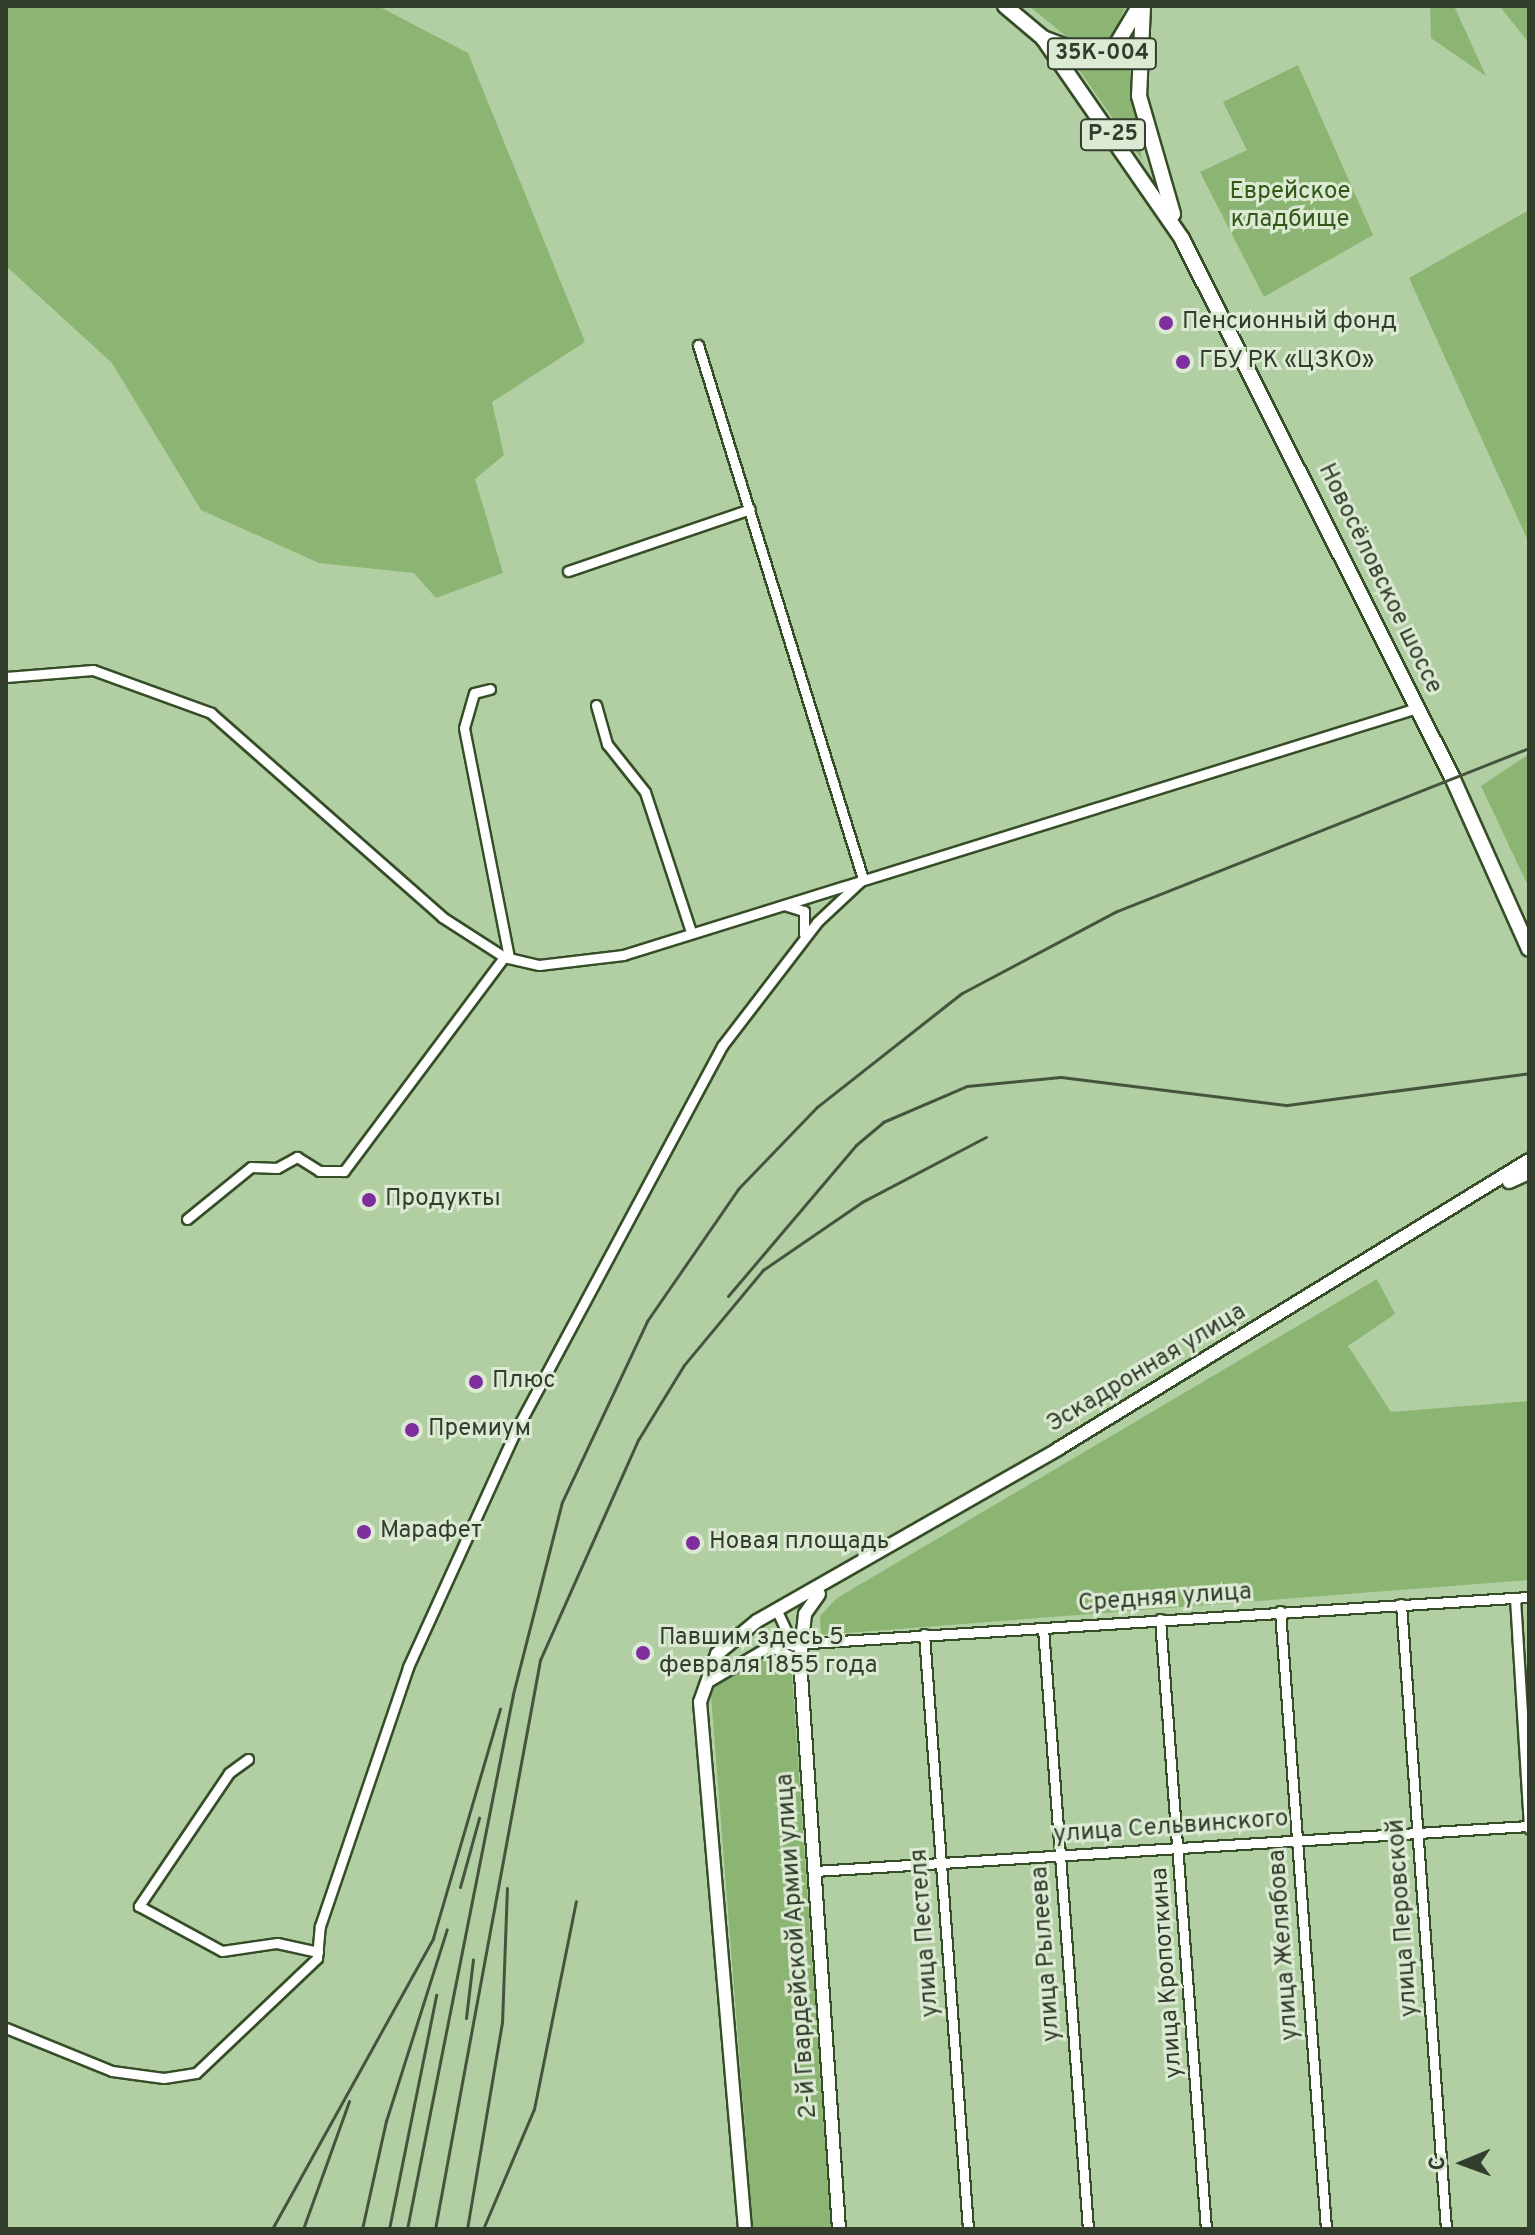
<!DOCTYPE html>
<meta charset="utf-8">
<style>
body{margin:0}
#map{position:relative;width:1535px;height:2235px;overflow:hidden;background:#b2cfa3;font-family:Overpass,sans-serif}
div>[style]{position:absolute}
.green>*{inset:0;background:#8cb574}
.roads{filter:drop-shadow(2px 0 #364e28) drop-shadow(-2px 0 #364e28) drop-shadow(0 2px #364e28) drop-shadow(0 -2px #364e28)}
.minor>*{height:9px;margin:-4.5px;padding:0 4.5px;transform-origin:4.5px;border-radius:4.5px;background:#fff}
.secondary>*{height:12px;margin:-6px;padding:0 6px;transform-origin:6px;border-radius:6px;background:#fff}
.primary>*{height:14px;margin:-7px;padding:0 7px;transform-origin:7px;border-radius:7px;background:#fff}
.rail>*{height:3px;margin:-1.5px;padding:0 1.5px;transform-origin:1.5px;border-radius:1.5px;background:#46543e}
.dots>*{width:22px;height:22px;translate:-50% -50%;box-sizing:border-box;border:4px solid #dcead4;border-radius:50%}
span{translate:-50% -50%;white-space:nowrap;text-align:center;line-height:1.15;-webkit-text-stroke:6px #dcead4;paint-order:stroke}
.shield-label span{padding:2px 6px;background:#dcead4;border:2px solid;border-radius:6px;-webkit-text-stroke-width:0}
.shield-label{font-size:22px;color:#323d2b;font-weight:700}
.park-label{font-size:24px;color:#335916}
.poi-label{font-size:24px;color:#323d2b}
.left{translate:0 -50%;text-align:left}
.street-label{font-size:24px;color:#323d2b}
.frame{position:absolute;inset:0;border:8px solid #323d2b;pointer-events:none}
.north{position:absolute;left:1423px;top:2123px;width:80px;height:80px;-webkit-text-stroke:6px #dcead4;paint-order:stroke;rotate:269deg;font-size:22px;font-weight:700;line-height:32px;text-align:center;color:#323d2b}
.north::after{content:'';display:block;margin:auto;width:28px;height:36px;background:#323d2b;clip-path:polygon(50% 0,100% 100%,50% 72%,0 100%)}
</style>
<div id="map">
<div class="green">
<i style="clip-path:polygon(6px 6px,378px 6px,468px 53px,585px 342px,492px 402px,504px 455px,475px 479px,503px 573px,436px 598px,414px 573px,319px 563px,201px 510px,112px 363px,6px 266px)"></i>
<i style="clip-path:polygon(1029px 6px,1126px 6px,1110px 40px,1077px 45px)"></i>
<i style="clip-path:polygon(1430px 6px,1454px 6px,1486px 76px,1431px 38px)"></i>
<i style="clip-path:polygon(1500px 6px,1529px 6px,1529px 43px,1501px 8px)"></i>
<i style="clip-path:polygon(1128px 53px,1142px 160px,1077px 67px,1094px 70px)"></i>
<i style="clip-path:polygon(1298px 65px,1373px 235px,1264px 297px,1200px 172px,1247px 150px,1223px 102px)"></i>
<i style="clip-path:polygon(1529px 210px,1529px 543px,1409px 278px)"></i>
<i style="clip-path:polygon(1529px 754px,1529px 888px,1481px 786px)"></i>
<i style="clip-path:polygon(1377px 1279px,1395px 1314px,1348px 1346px,1391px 1412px,1529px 1401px,1529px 1580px,821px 1635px,820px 1616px,837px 1598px)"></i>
<i style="clip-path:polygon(772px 1651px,791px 1661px,831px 2229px,753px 2229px,711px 1695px,718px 1681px)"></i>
</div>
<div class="roads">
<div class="minor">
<i style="left:698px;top:345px;width:559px;rotate:72.83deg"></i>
<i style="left:568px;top:571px;width:192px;rotate:-18.8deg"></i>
<i style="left:6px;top:677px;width:87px;rotate:-4.6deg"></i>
<i style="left:93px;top:670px;width:126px;rotate:20deg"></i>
<i style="left:211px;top:713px;width:308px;rotate:41.4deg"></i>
<i style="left:442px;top:917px;width:74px;rotate:32.8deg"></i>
<i style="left:504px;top:957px;width:36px;rotate:13deg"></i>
<i style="left:539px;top:965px;width:85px;rotate:-6.8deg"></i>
<i style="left:623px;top:955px;width:832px;rotate:-17.28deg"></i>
<i style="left:490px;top:689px;width:16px;rotate:166deg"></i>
<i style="left:474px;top:693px;width:36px;rotate:106deg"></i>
<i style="left:464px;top:728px;width:234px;rotate:78.9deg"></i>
<i style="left:596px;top:705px;width:41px;rotate:74.2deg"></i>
<i style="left:607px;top:744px;width:61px;rotate:51.6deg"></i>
<i style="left:645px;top:792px;width:147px;rotate:71.8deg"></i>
<i style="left:784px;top:905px;width:21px;rotate:17deg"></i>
<i style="left:804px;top:911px;width:23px;rotate:90deg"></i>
<i style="left:187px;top:1219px;width:82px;rotate:-39.1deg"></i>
<i style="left:251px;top:1167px;width:26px;rotate:2deg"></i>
<i style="left:277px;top:1168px;width:23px;rotate:-29deg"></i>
<i style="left:297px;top:1157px;width:26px;rotate:32deg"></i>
<i style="left:319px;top:1171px;width:25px"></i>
<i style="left:344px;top:1171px;width:267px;rotate:-53.2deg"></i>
<i style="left:1515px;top:1598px;width:231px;rotate:86.5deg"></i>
<i style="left:1401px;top:1604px;width:627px;rotate:85.88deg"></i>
<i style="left:777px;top:1611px;width:38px;rotate:65deg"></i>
<i style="left:1280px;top:1611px;width:620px;rotate:85.74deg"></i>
<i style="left:1160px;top:1619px;width:612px;rotate:85.69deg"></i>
<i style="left:1043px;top:1628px;width:603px;rotate:85.72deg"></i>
<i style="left:924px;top:1634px;width:597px;rotate:85.77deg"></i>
<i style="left:778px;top:1645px;width:753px;rotate:-3.66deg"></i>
<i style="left:706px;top:1683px;width:73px;rotate:-30.4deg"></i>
<i style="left:769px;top:1646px;width:34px;rotate:24deg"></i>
<i style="left:248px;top:1759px;width:24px;rotate:144deg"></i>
<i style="left:229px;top:1773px;width:161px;rotate:124.1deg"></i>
<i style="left:139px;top:1906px;width:94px;rotate:28.5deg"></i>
<i style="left:222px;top:1951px;width:56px;rotate:-8.3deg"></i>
<i style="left:277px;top:1943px;width:42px;rotate:12.4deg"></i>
<i style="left:815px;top:1871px;width:715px;rotate:-3.61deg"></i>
<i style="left:6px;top:2028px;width:114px;rotate:22.1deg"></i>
<i style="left:112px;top:2071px;width:52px;rotate:7.7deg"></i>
<i style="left:164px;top:2078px;width:32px;rotate:-9deg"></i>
<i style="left:196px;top:2073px;width:167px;rotate:-43.5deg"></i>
<i style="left:317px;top:1958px;width:32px;rotate:-85deg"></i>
<i style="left:320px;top:1926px;width:274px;rotate:-71.2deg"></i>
<i style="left:408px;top:1667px;width:258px;rotate:-65.5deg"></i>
<i style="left:515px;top:1432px;width:438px;rotate:-61.8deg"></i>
<i style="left:722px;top:1046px;width:156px;rotate:-52.5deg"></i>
<i style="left:817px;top:922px;width:63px;rotate:-43.1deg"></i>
</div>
<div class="secondary">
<i style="left:1509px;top:1182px;width:22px;rotate:-24deg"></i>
<i style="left:819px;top:1594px;width:24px;rotate:125deg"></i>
<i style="left:805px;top:1614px;width:46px;rotate:96.2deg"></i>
<i style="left:800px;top:1660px;width:570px;rotate:86.08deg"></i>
<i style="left:745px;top:2229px;width:529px;rotate:-94.88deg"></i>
<i style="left:700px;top:1702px;width:51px;rotate:-70.5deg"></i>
<i style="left:717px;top:1654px;width:52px;rotate:-39.5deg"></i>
<i style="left:757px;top:1621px;width:347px;rotate:-29.7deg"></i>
<i style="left:1058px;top:1449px;width:553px;rotate:-31.53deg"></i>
</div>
<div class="primary">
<i style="left:1005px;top:6px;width:50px;rotate:40.1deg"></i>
<i style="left:1043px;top:38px;width:51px;rotate:20.6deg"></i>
<i style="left:1091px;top:56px;width:26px;rotate:-21deg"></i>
<i style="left:1115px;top:47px;width:43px;rotate:-59.3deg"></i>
<i style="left:1143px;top:6px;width:90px;rotate:92.5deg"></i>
<i style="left:1139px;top:96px;width:123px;rotate:73.9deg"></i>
<i style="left:1043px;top:38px;width:244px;rotate:55.3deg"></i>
<i style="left:1182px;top:239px;width:602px;rotate:63.35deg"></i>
<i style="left:1452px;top:777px;width:188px;rotate:65.9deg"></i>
</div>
</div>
<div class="rail">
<i style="left:728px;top:1296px;width:198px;rotate:-49.7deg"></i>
<i style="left:856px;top:1145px;width:35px;rotate:-40deg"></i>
<i style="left:883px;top:1122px;width:91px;rotate:-23.2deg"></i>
<i style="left:967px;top:1086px;width:94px;rotate:-5.5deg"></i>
<i style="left:1061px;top:1077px;width:228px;rotate:7.1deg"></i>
<i style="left:1287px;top:1105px;width:244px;rotate:-7.5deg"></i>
<i style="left:460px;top:1887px;width:72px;rotate:-74.6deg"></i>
<i style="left:466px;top:2018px;width:59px;rotate:-83.2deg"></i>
<i style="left:272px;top:2229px;width:333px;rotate:-61deg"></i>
<i style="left:433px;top:1938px;width:239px;rotate:-73.7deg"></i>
<i style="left:303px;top:2229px;width:136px;rotate:-70.2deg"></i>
<i style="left:362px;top:2229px;width:111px;rotate:-77.5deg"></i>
<i style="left:386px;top:2121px;width:201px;rotate:-72.4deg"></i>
<i style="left:389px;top:2229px;width:239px;rotate:-78.6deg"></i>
<i style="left:407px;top:2229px;width:545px;rotate:-78.79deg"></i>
<i style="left:513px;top:1694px;width:198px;rotate:-75.7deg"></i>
<i style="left:562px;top:1502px;width:200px;rotate:-64.8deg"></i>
<i style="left:647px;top:1321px;width:160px;rotate:-55.4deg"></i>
<i style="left:738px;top:1189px;width:114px;rotate:-46.1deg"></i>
<i style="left:817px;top:1107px;width:184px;rotate:-38.2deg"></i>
<i style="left:962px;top:993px;width:175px;rotate:-27.9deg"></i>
<i style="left:1117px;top:911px;width:443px;rotate:-21.6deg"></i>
<i style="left:435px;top:2229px;width:579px;rotate:-79.54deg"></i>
<i style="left:540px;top:1660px;width:241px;rotate:-66deg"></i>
<i style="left:638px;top:1440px;width:88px;rotate:-58.5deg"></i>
<i style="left:684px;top:1365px;width:124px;rotate:-50.3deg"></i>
<i style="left:763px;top:1270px;width:120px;rotate:-34.5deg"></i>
<i style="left:862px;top:1202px;width:140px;rotate:-27.7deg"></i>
<i style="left:467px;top:2229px;width:209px;rotate:-80.4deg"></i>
<i style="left:502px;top:2023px;width:135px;rotate:-87.9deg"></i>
<i style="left:483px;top:2229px;width:130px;rotate:-67deg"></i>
<i style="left:534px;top:2109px;width:212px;rotate:-78.6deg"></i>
</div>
<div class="dots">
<i style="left:1166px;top:323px;background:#7e2e9e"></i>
<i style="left:1183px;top:362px;background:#7e2e9e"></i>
<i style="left:369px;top:1200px;background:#7e2e9e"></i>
<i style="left:476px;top:1382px;background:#7e2e9e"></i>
<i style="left:412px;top:1430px;background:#7e2e9e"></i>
<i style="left:364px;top:1532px;background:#7e2e9e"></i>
<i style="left:693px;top:1543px;background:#7e2e9e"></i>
<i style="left:643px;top:1653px;background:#7e2e9e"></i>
</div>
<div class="shield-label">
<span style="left:1102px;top:54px">35К-004</span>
<span style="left:1113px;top:135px">Р-25</span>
</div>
<div class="park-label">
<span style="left:1290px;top:207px">Еврейское<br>кладбище</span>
</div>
<div class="poi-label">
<span class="left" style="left:1182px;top:323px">Пенсионный фонд</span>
<span class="left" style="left:1199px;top:362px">ГБУ РК «ЦЗКО»</span>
<span class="left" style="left:385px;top:1200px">Продукты</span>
<span class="left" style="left:492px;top:1382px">Плюс</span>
<span class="left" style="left:428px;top:1430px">Премиум</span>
<span class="left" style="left:380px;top:1532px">Марафет</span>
<span class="left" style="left:709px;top:1543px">Новая площадь</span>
<span class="left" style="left:659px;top:1653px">Павшим здесь 5<br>февраля 1855 года</span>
</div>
<div class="street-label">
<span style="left:1379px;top:579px;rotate:64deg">Новосёловское шоссе</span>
<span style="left:1147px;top:1369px;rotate:-31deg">Эскадронная улица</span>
<span style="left:1165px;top:1599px;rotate:-4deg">Средняя улица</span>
<span style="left:1171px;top:1828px;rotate:-4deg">улица Сельвинского</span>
<span style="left:1404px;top:1918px;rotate:-94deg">улица Перовской</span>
<span style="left:926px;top:1933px;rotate:-94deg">улица Пестеля</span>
<span style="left:1285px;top:1945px;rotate:-94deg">улица Желябова</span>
<span style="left:798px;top:1946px;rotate:-94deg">2-й Гвардейской Армии улица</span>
<span style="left:1047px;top:1954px;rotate:-94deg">улица Рылеева</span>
<span style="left:1168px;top:1973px;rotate:-94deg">улица Кропоткина</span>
</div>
<div class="frame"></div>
<div class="north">С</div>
</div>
